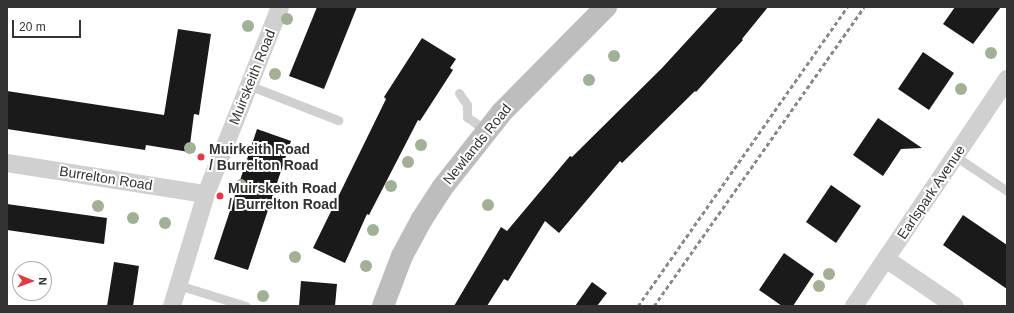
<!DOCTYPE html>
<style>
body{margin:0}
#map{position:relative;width:1014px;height:313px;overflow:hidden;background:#fff;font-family:Arial,sans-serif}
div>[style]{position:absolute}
.building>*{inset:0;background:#1a1a1a}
.lane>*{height:9px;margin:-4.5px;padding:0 4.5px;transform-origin:4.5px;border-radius:4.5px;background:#d0d0d0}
.street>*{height:18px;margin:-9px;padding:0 9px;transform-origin:9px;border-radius:9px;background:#d0d0d0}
.secondary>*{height:22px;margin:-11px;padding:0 11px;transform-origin:11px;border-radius:11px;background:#bdbdbd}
.rail>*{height:3px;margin-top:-1.5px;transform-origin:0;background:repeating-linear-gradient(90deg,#888 0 4px,transparent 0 7px)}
.trees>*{width:12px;height:12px;margin:-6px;border-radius:50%;background:#a2b095}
.dots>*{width:11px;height:11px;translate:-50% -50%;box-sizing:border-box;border:2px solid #fff;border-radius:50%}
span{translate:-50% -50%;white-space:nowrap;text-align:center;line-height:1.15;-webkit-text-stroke:4px #fff;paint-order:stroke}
.street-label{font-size:14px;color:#333}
.poi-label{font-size:14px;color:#333;font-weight:700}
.left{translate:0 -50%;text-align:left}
.frame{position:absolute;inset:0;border:8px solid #333;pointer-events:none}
.north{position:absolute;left:12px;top:261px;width:40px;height:40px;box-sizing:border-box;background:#fff;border:1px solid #adadad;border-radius:50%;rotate:91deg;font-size:11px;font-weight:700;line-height:16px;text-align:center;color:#333}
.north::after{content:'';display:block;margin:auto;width:14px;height:18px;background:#e63946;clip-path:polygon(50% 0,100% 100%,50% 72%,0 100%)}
.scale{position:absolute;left:12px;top:20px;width:69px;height:18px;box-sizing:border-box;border:2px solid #333;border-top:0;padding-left:5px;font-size:12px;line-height:14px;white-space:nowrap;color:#333;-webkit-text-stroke:3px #fff;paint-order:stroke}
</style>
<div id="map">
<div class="building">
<i style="clip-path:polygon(317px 7px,357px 7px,324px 89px,289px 76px)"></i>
<i style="clip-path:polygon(718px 7px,768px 7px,742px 39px,743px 40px,696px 92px,695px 91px,622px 163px,620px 161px,559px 233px,545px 221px,508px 281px,504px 279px,487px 306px,454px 306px,501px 227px,507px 231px,570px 156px,572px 157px,662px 68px)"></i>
<i style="clip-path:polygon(955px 7px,1001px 7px,973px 44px,943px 24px)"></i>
<i style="clip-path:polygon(178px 29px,211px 34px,199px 115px,194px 114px,189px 152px,146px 145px,145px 150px,7px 129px,7px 91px,164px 115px)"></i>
<i style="clip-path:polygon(422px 38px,456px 59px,450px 68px,453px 70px,420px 121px,418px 120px,369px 215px,367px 214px,345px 263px,313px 248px,386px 99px,384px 97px)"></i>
<i style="clip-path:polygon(923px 52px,954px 73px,929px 110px,898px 89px)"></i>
<i style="clip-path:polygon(878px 118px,922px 148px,901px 149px,883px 176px,853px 155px)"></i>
<i style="clip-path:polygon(257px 129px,291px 141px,248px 270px,214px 259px)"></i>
<i style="clip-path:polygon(831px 185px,861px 206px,836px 243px,806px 222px)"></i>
<i style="clip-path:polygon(7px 204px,107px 218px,104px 244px,7px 230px)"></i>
<i style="clip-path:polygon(963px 215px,1007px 245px,1007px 289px,943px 245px)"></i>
<i style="clip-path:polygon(784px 253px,814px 274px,793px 306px,782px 306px,759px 290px)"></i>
<i style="clip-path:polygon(114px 262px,139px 266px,133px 306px,107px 306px)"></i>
<i style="clip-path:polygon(301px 281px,337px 284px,335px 306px,299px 306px)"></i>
<i style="clip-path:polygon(592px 282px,607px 293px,597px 306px,575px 306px)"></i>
</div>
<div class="lane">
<i style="left:248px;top:85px;width:97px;rotate:21.3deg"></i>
<i style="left:459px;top:93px;width:14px;rotate:56deg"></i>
<i style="left:467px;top:105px;width:12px;rotate:90deg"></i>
<i style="left:467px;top:117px;width:24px;rotate:35deg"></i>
<i style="left:955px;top:156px;width:63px;rotate:33.9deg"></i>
<i style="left:178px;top:285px;width:71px;rotate:17.2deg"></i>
</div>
<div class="street">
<i style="left:7px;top:163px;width:201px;rotate:8.9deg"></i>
<i style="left:886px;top:259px;width:83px;rotate:34.3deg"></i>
<i style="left:172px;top:306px;width:117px;rotate:-73.1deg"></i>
<i style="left:206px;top:194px;width:201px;rotate:-68.4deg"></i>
<i style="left:854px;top:306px;width:274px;rotate:-56deg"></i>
</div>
<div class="secondary">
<i style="left:383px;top:306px;width:53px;rotate:-69.2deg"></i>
<i style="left:402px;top:256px;width:42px;rotate:-61.6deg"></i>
<i style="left:422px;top:219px;width:37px;rotate:-57deg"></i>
<i style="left:442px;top:188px;width:97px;rotate:-51.7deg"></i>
<i style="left:502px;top:112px;width:148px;rotate:-45.3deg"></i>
</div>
<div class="rail">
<i style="left:638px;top:306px;width:365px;rotate:-55deg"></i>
<i style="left:654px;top:306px;width:365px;rotate:-54.9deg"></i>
</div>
<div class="trees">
<i style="left:287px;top:19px"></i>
<i style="left:248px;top:26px"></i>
<i style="left:991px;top:53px"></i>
<i style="left:614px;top:56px"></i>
<i style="left:275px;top:74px"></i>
<i style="left:589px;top:80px"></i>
<i style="left:961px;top:89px"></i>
<i style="left:421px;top:145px"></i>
<i style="left:190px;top:148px"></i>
<i style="left:408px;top:162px"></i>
<i style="left:241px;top:185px"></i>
<i style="left:391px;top:186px"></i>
<i style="left:488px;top:205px"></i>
<i style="left:98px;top:206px"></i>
<i style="left:133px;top:218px"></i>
<i style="left:165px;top:223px"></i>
<i style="left:373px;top:230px"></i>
<i style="left:295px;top:257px"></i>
<i style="left:366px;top:266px"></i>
<i style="left:829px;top:274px"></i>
<i style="left:819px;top:286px"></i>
<i style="left:263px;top:296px"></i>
</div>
<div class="dots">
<i style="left:201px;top:157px;background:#e63946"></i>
<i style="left:220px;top:196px;background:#e63946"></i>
</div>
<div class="street-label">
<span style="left:252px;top:77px;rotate:-68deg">Muirskeith Road</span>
<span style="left:477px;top:144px;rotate:-51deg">Newlands Road</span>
<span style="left:106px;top:178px;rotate:9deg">Burrelton Road</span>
<span style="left:931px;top:192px;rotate:-56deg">Earlspark Avenue</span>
</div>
<div class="poi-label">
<span class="left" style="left:209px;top:157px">Muirkeith Road<br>/ Burrelton Road</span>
<span class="left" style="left:228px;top:196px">Muirskeith Road<br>/ Burrelton Road</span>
</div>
<div class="frame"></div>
<div class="north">N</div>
<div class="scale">20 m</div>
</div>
